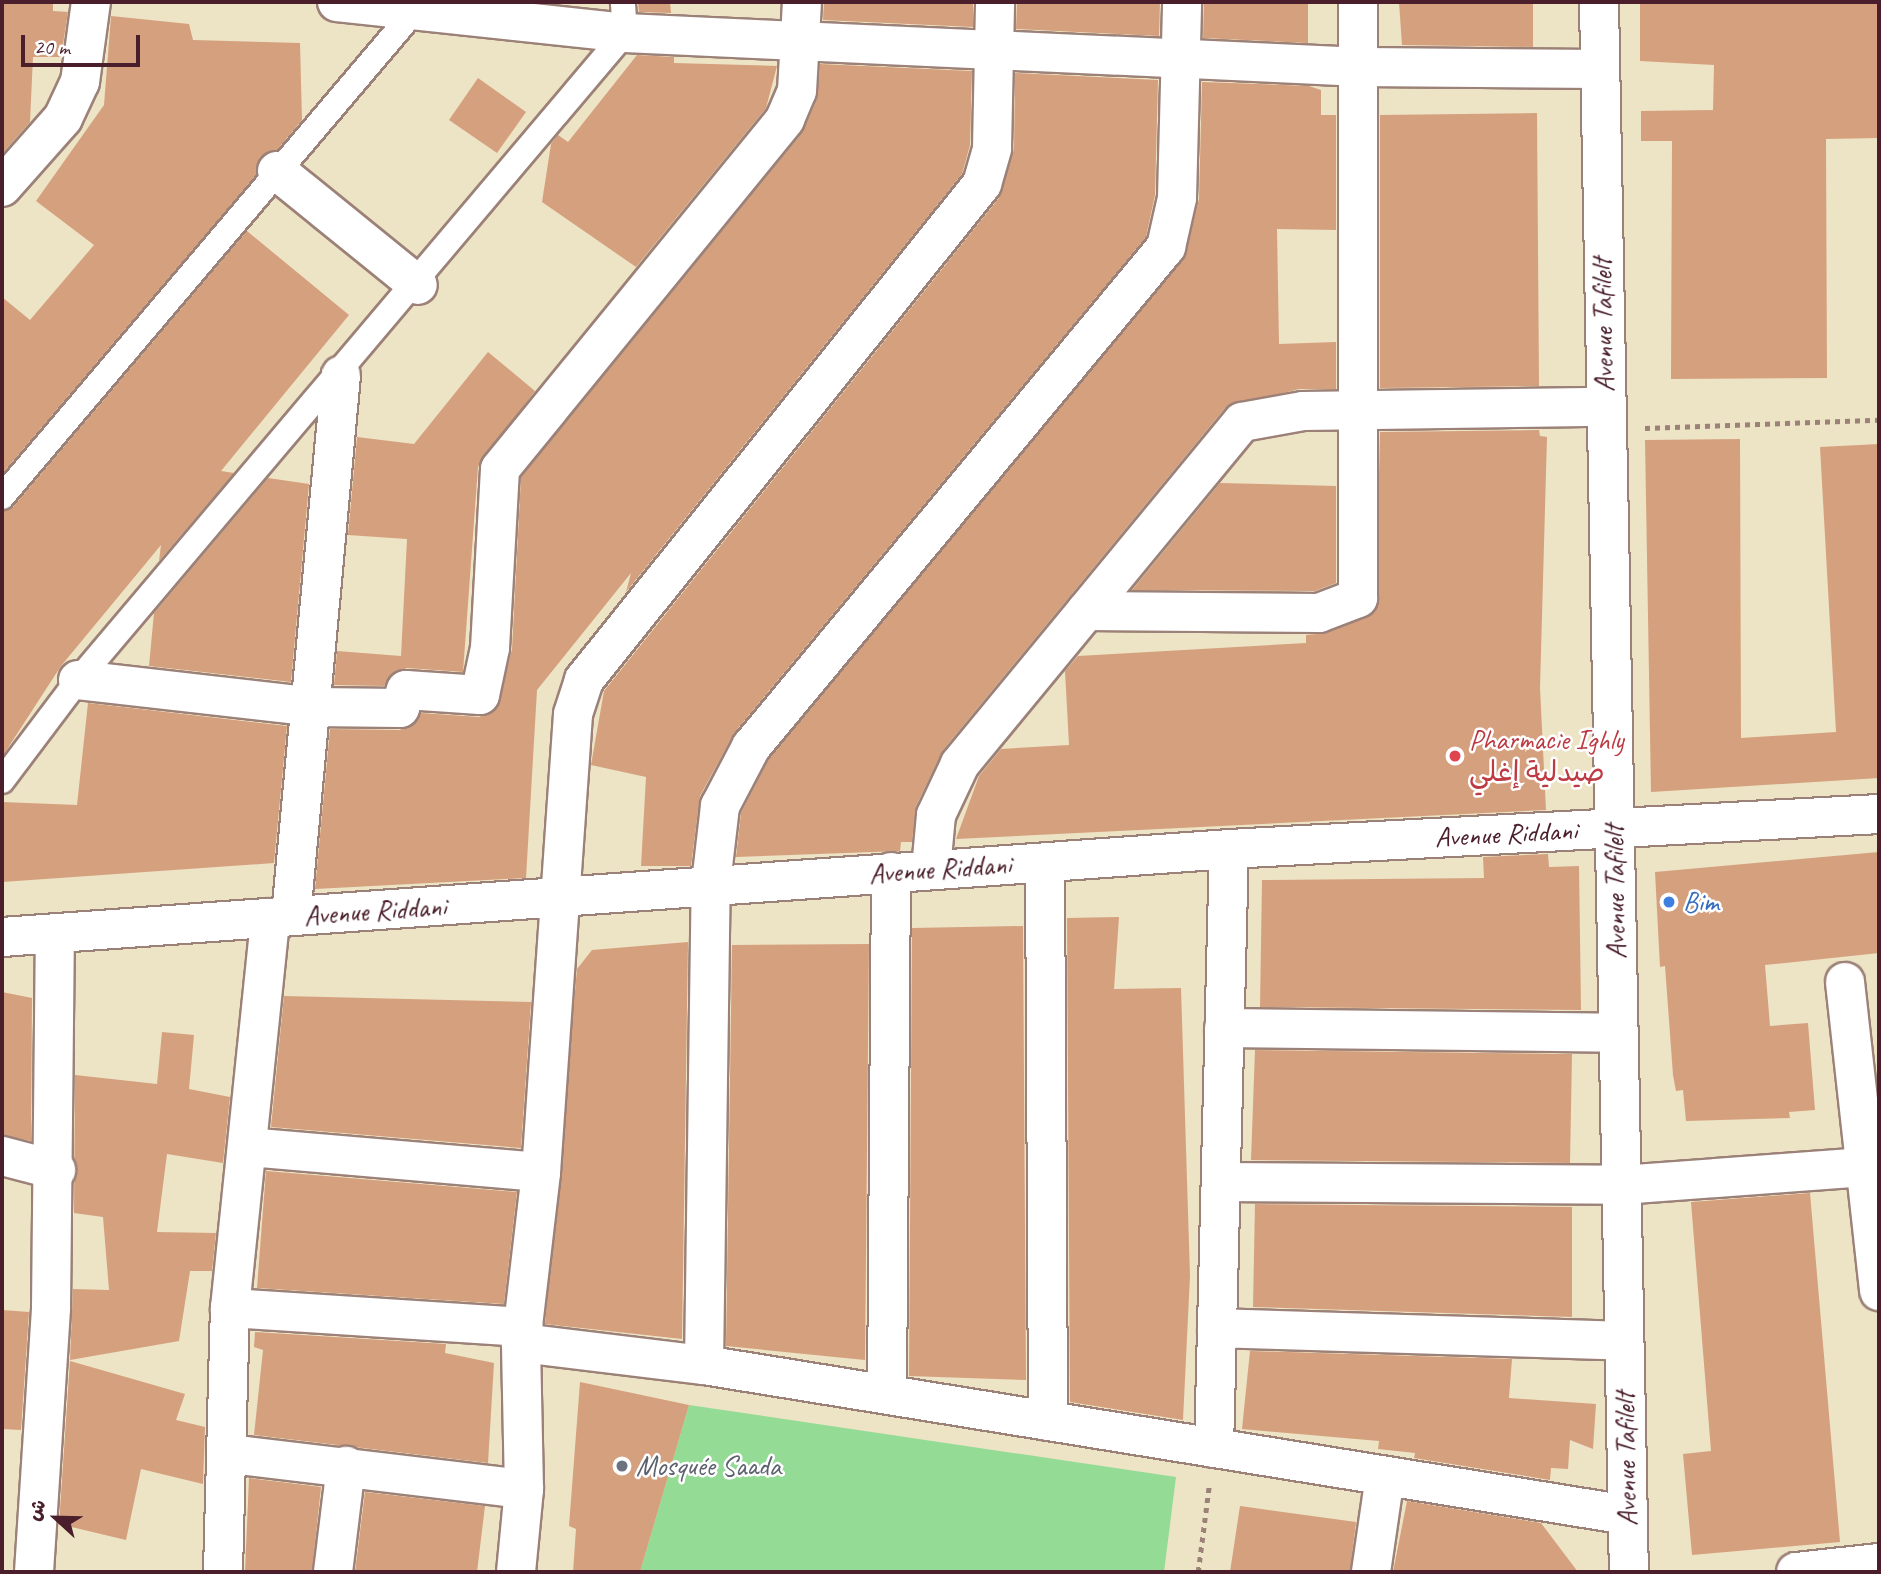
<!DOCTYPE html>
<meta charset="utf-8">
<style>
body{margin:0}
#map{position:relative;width:1881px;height:1574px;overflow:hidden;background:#ede3c5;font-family:Caveat,"Playpen Sans Arabic",sans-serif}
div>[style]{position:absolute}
.green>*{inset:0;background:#94db95}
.building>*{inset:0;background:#d5a07e}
.path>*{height:4.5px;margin-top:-2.25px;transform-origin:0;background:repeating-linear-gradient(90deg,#9c8178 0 5px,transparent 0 10px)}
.roads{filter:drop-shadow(2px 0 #9c8178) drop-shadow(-2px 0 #9c8178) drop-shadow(0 2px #9c8178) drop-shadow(0 -2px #9c8178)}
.lane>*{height:24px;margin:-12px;padding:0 12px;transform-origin:12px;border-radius:12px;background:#fff}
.street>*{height:38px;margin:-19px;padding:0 19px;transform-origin:19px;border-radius:19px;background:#fff}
.dots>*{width:19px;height:19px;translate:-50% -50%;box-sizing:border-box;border:4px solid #fff;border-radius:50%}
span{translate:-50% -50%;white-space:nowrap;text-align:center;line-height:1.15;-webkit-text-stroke:5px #fff;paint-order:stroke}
.street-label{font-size:28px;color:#4a1f2b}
.health-label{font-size:28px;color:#be3a42}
.left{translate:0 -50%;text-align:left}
.shop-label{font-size:28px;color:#366cbe}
.worship-label{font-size:28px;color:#5b616d}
.frame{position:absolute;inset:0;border:4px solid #4a1f2b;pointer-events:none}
.north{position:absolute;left:21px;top:1483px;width:70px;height:70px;-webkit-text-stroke:5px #fff;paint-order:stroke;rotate:292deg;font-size:19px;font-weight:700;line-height:28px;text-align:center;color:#4a1f2b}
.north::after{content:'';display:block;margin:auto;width:24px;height:32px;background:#4a1f2b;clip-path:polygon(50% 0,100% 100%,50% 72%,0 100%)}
.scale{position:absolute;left:21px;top:35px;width:119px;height:32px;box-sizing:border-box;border:4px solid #4a1f2b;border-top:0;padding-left:9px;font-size:21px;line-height:24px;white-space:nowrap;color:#4a1f2b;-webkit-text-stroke:5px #fff;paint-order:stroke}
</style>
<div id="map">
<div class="green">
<i style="clip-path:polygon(689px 1405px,1176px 1477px,1164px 1572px,640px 1572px)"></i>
</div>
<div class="building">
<i style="clip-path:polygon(2px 2px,53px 2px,53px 11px,68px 12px,61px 57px,33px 57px,30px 122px,2px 154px)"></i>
<i style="clip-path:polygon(638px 2px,670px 2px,671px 13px,639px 12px)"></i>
<i style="clip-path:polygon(824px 2px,973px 2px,973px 27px,823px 20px)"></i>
<i style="clip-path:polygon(1017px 2px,1160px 2px,1159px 36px,1016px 29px)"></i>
<i style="clip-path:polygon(1204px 2px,1308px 2px,1308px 43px,1203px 38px)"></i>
<i style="clip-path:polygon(1399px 2px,1533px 2px,1533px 47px,1402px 45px)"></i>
<i style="clip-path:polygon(1640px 2px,1879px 4px,1879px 138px,1826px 139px,1827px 378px,1671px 379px,1672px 141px,1641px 141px,1641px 111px,1713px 110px,1714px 65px,1640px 61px)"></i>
<i style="clip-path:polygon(111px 16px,189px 24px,193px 40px,300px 43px,302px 120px,277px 150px,260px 157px,256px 175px,2px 474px,2px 297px,30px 320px,94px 245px,36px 201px,104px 105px)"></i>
<i style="clip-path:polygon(637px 55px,674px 57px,674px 63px,777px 66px,766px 108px,636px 267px,542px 202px,551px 144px,558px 135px,568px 142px)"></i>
<i style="clip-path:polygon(820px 64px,972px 71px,970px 145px,962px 174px,626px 592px,631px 573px,537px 690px,526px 878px,315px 889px,330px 729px,400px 730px,421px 713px,479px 717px,497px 708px,512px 649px,521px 477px,802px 133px,817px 99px)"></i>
<i style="clip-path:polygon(1015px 73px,1158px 80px,1155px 195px,1146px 237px,734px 733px,700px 796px,691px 866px,641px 866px,646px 777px,591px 765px,604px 691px,999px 198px,1014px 149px)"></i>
<i style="clip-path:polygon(478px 78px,526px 112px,497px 153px,449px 120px)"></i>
<i style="clip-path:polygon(1202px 82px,1309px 86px,1321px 90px,1321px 115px,1336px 115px,1336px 230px,1277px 229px,1279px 344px,1336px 342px,1336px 389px,1299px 389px,1225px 408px,943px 750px,916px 806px,912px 842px,901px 842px,900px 851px,736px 857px,741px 813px,769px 759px,1183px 260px,1199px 199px)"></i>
<i style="clip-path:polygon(1537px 113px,1539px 386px,1380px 388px,1380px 115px)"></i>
<i style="clip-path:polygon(247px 231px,349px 315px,221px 471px,234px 473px,159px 561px,161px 545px,61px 666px,2px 757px,2px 512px,13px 507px)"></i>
<i style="clip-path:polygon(488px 352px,535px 391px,478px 467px,463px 672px,407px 668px,391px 675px,384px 686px,334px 685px,337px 651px,401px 656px,407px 539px,348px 535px,357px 437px,414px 444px)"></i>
<i style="clip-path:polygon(1539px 430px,1540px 436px,1547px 437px,1540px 688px,1546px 810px,956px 839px,979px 776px,1001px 749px,1069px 745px,1065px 671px,1078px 656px,1306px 643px,1306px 635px,1327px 633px,1376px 611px,1380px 432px)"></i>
<i style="clip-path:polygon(1740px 439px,1741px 738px,1836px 732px,1820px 447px,1879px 444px,1879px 778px,1651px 792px,1645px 440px)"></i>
<i style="clip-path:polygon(268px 478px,309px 484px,291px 682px,149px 666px,154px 613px)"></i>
<i style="clip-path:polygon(1220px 483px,1336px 486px,1336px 583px,1315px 591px,1132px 590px)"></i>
<i style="clip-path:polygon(88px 703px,287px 726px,274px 863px,2px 882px,2px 802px,77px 805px)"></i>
<i style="clip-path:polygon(1879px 852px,1879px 953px,1765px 965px,1770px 1026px,1808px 1023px,1815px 1110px,1789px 1112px,1790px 1118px,1686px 1121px,1683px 1090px,1676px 1091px,1673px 1075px,1665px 966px,1660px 967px,1655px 872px)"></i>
<i style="clip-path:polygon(1548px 854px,1549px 867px,1579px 866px,1581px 1010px,1260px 1007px,1262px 880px,1484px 878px,1483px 857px)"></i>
<i style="clip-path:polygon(1119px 917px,1114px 989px,1181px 988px,1190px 1276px,1183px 1420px,1070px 1402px,1067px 918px)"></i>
<i style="clip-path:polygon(1023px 926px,1026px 1380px,909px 1376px,912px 928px)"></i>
<i style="clip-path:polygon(688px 942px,682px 1339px,545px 1324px,577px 969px,592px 950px)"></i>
<i style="clip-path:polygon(869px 944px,865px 1360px,726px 1346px,732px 945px)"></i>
<i style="clip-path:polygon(2px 992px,32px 998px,31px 1141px,2px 1135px)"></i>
<i style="clip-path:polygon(284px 996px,531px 1002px,521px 1148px,271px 1127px)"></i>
<i style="clip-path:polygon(162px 1032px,194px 1035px,189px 1089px,230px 1097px,223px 1163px,167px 1154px,157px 1232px,216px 1233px,212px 1271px,190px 1271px,179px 1341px,70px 1360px,73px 1289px,109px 1290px,103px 1217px,74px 1213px,75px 1075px,157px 1084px)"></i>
<i style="clip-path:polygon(1255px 1050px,1572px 1054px,1570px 1163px,1251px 1160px)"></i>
<i style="clip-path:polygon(266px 1171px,517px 1192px,504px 1304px,257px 1288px)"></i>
<i style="clip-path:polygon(1810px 1193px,1840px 1542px,1692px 1555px,1683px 1454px,1711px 1451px,1691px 1202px)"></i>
<i style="clip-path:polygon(1255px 1204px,1572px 1207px,1572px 1317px,1253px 1307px)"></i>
<i style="clip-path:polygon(2px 1310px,29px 1312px,21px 1430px,2px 1429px)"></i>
<i style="clip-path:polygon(255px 1332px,446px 1344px,445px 1353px,494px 1363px,488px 1463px,254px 1435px,263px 1350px,254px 1347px)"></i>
<i style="clip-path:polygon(1250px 1351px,1512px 1359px,1509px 1398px,1596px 1404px,1593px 1449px,1570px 1440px,1568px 1469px,1551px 1468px,1550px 1480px,1414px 1458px,1415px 1453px,1378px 1449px,1379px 1441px,1242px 1429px)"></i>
<i style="clip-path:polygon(70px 1361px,185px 1394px,176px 1420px,205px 1427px,203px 1484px,141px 1469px,126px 1540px,59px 1524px)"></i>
<i style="clip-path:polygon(580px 1382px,689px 1405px,640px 1572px,573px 1572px,576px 1529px,569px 1526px)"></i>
<i style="clip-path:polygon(249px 1478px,321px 1487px,312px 1572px,245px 1572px)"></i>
<i style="clip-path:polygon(365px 1492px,485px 1506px,477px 1572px,355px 1572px)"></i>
<i style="clip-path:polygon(1407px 1501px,1541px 1523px,1578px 1572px,1393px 1572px)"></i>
<i style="clip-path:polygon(1240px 1506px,1356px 1522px,1350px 1572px,1230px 1572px)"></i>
</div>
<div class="path">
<i style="left:1645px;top:428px;width:234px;rotate:-2deg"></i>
<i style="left:1198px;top:1572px;width:87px;rotate:-82.7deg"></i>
</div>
<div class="roads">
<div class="lane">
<i style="left:2px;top:497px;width:649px;rotate:-49.69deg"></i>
<i style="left:2px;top:781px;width:126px;rotate:-53deg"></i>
<i style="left:78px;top:680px;width:847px;rotate:-49.79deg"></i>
<i style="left:625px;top:33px;width:31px;rotate:-94deg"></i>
</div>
<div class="street">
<i style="left:337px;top:2px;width:290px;rotate:6.1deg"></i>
<i style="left:625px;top:33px;width:737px;rotate:2.64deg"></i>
<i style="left:1361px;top:67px;width:237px;rotate:0.5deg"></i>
<i style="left:1599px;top:2px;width:1570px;rotate:88.91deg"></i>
<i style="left:277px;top:171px;width:181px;rotate:39deg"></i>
<i style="left:2px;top:187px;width:92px;rotate:-48.5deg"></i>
<i style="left:63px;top:118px;width:40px;rotate:-65deg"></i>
<i style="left:80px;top:82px;width:81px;rotate:-82.2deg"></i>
<i style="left:1086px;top:611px;width:233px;rotate:0.5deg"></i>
<i style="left:1319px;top:613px;width:42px;rotate:-21deg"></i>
<i style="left:1358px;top:598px;width:596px;rotate:-90deg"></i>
<i style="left:78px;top:680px;width:238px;rotate:6.5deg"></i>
<i style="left:314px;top:707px;width:86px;rotate:0.7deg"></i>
<i style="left:400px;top:708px;width:19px;rotate:-72deg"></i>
<i style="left:406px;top:690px;width:74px;rotate:3.9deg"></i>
<i style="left:480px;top:695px;width:48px;rotate:-78deg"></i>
<i style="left:490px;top:648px;width:179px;rotate:-86.8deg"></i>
<i style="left:500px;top:469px;width:451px;rotate:-50.8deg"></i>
<i style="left:785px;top:119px;width:30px;rotate:-67deg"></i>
<i style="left:797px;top:91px;width:89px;rotate:-86.8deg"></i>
<i style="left:1045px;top:863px;width:558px;rotate:89.69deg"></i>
<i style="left:931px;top:869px;width:54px;rotate:-84.7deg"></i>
<i style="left:936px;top:815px;width:56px;rotate:-64.8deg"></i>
<i style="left:960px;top:764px;width:443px;rotate:-50.5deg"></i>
<i style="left:1242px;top:422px;width:62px;rotate:-10.2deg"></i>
<i style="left:1303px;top:411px;width:302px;rotate:-0.8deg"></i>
<i style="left:291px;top:916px;width:543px;rotate:-84.72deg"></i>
<i style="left:2px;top:937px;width:1230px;rotate:-4.1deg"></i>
<i style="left:1229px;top:849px;width:651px;rotate:-3.08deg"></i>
<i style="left:1845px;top:982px;width:311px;rotate:83.7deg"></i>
<i style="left:1224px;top:1028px;width:394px;rotate:0.7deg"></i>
<i style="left:248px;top:1147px;width:294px;rotate:4.9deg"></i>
<i style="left:2px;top:1156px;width:56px;rotate:14.5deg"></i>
<i style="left:1221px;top:1182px;width:400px;rotate:0.4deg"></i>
<i style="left:1621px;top:1185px;width:245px;rotate:-4.2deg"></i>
<i style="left:230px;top:1308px;width:294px;rotate:3.7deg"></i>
<i style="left:1217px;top:1328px;width:407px;rotate:1.8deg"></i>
<i style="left:521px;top:1343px;width:184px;rotate:6.9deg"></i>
<i style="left:704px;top:1365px;width:935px;rotate:9.23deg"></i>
<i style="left:704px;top:1365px;width:482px;rotate:-89.2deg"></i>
<i style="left:711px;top:883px;width:78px;rotate:-83.3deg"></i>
<i style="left:720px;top:806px;width:67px;rotate:-62.3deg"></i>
<i style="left:751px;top:747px;width:650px;rotate:-50.31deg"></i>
<i style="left:1166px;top:247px;width:50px;rotate:-77.3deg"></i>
<i style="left:1177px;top:198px;width:196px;rotate:-88.5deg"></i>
<i style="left:887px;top:1394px;width:522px;rotate:-89.56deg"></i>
<i style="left:1214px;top:1448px;width:599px;rotate:-88.57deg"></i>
<i style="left:230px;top:1454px;width:296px;rotate:6.8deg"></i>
<i style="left:34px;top:1572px;width:265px;rotate:-86.3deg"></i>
<i style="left:51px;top:1308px;width:373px;rotate:-89.4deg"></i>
<i style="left:223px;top:1572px;width:264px;rotate:-88.5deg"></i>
<i style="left:230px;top:1308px;width:392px;rotate:-84.1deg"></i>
<i style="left:333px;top:1572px;width:107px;rotate:-83deg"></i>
<i style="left:516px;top:1572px;width:83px;rotate:-84.5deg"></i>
<i style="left:524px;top:1489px;width:146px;rotate:-91.2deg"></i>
<i style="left:521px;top:1343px;width:172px;rotate:-83.3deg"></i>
<i style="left:541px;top:1172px;width:459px;rotate:-86deg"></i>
<i style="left:573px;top:714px;width:36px;rotate:-72deg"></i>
<i style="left:584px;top:680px;width:636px;rotate:-51.26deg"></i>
<i style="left:982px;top:184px;width:37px;rotate:-74deg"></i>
<i style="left:992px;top:148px;width:146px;rotate:-88.8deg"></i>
<i style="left:1371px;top:1572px;width:97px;rotate:-81.7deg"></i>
<i style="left:1796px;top:1572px;width:83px;rotate:-6.2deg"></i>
</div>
</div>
<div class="dots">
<i style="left:1455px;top:756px;background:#e0444e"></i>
<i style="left:1669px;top:902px;background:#3f7fe0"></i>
<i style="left:622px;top:1466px;background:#6b7280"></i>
</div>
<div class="street-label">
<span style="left:1603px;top:325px;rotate:-91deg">Avenue Tafilelt</span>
<span style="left:1506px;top:834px;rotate:-3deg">Avenue Riddani</span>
<span style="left:940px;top:869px;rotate:-4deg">Avenue Riddani</span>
<span style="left:1615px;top:892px;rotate:-91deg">Avenue Tafilelt</span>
<span style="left:375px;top:911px;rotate:-4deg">Avenue Riddani</span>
<span style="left:1626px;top:1459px;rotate:-91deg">Avenue Tafilelt</span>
</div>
<div class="health-label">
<span class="left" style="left:1469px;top:756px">Pharmacie Ighly<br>صيدلية إغلي</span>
</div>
<div class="shop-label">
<span class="left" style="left:1683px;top:902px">Bim</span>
</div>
<div class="worship-label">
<span class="left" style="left:636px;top:1466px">Mosquée Saada</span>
</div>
<div class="frame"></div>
<div class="north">ش</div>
<div class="scale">20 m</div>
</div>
